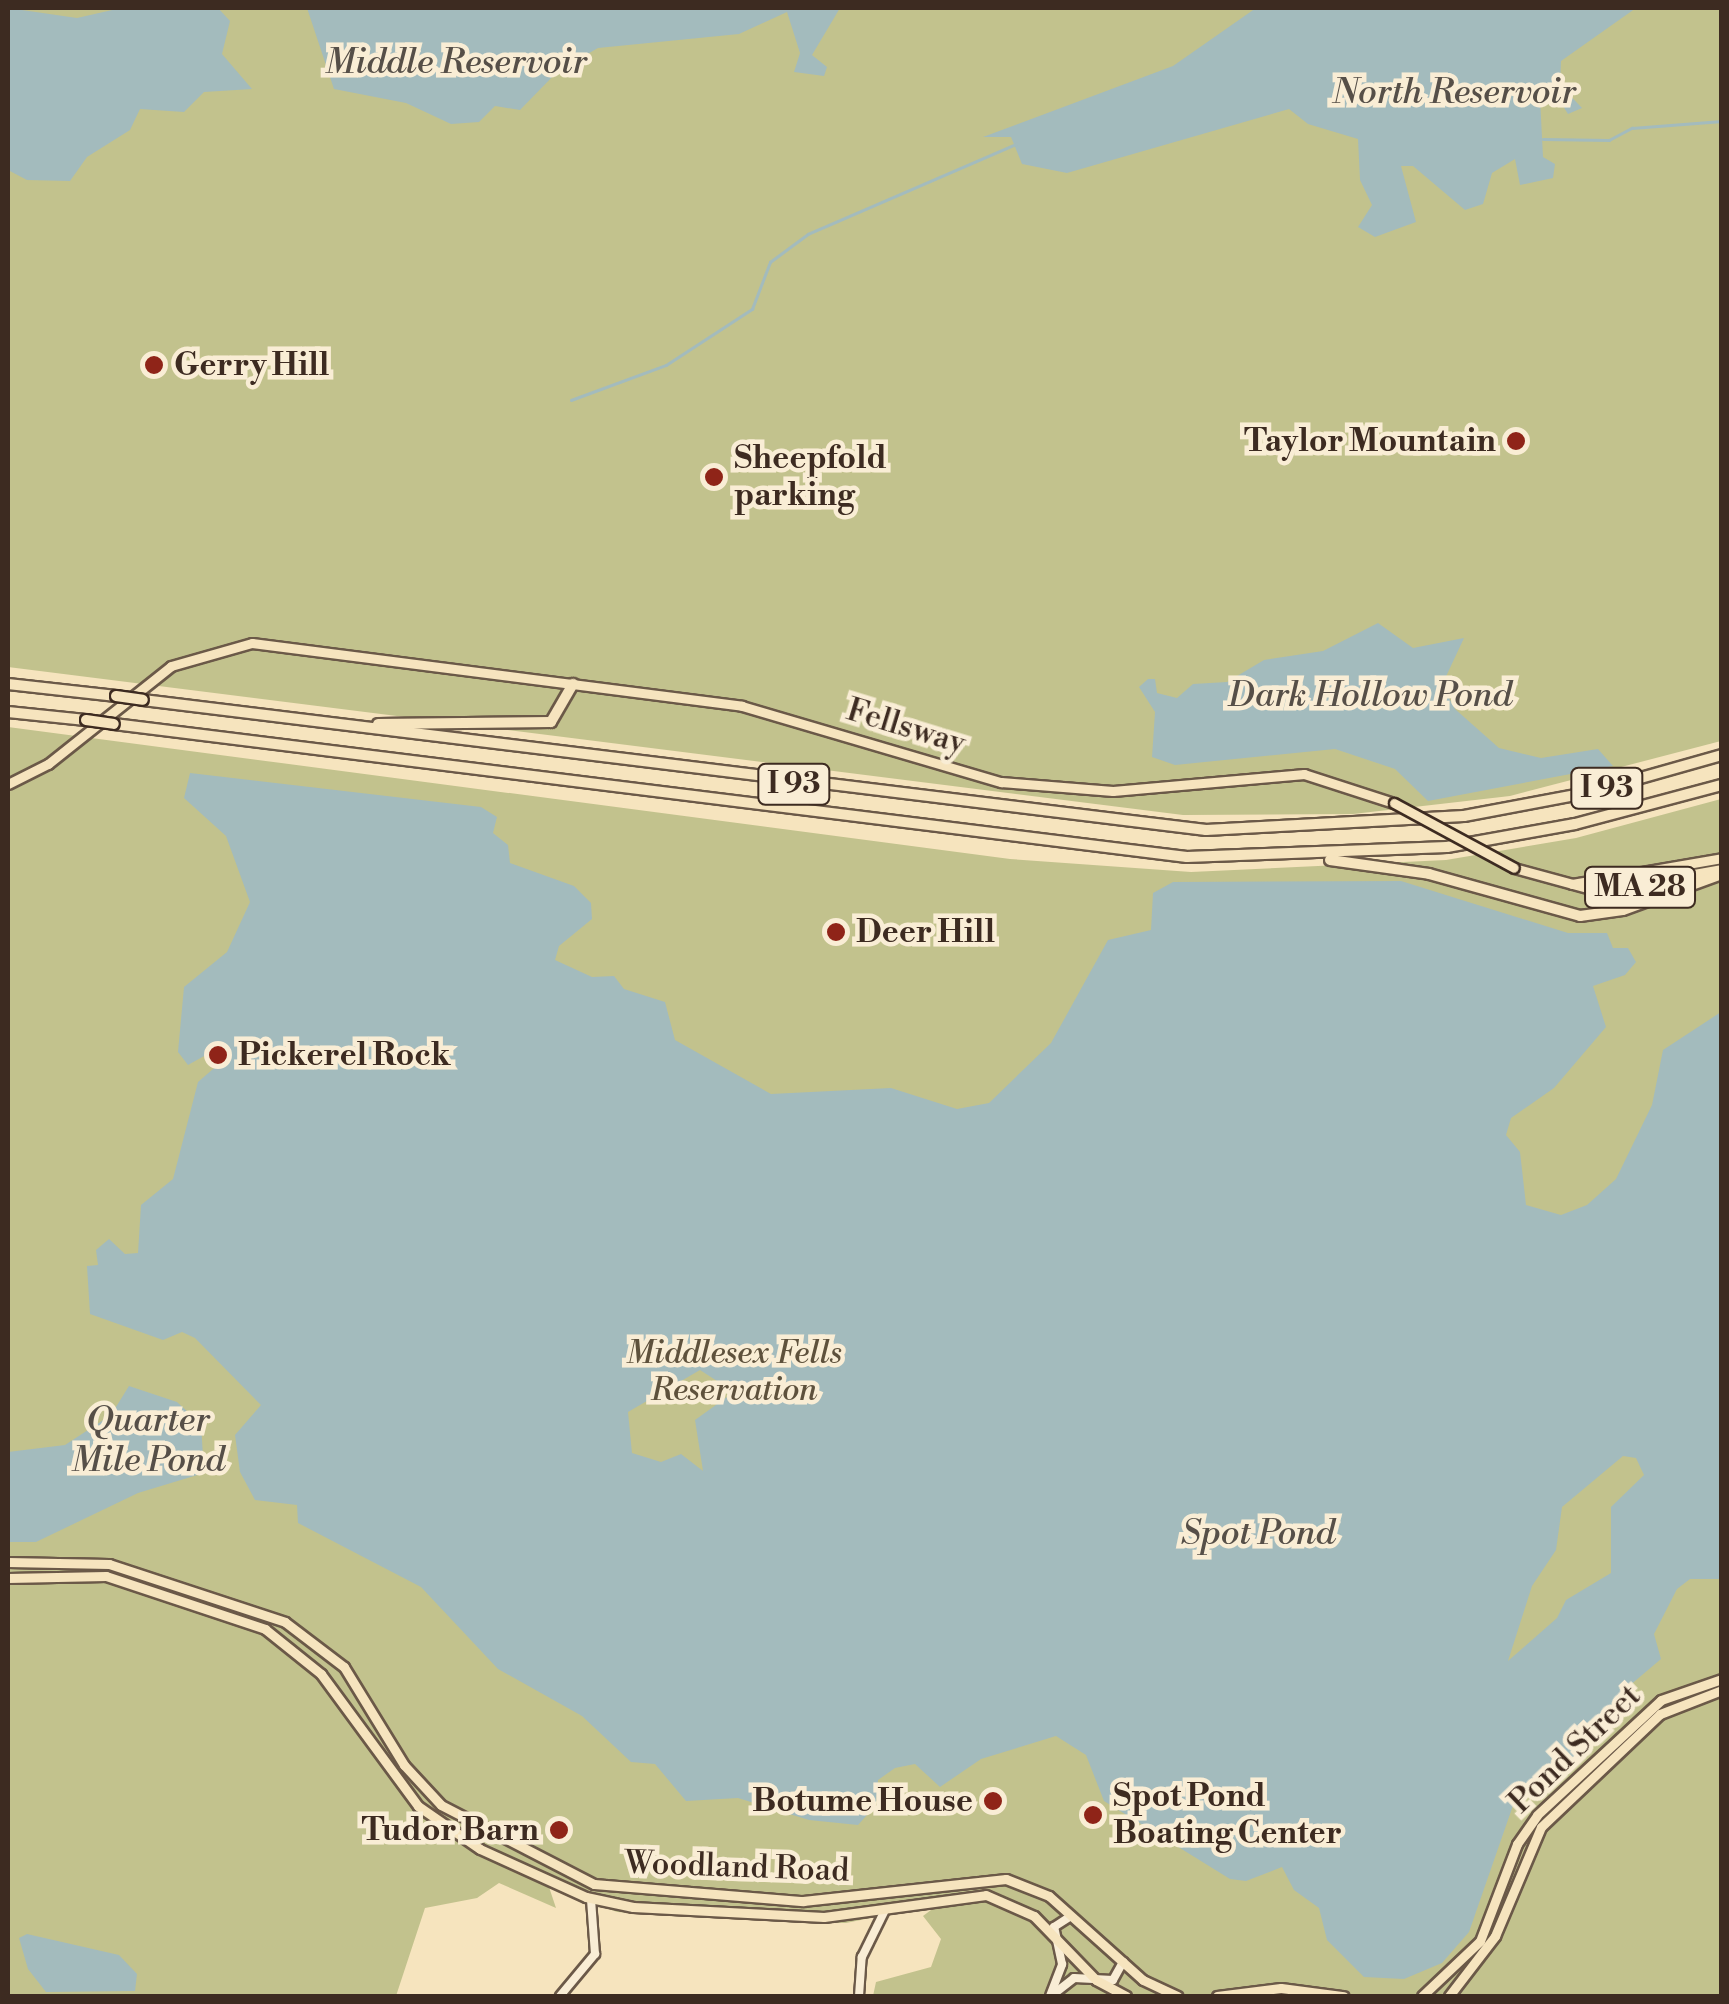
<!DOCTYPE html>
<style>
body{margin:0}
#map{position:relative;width:1729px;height:2004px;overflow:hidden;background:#f6e4be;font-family:"Libre Bodoni",serif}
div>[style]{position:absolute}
.green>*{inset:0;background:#c2c28d}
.water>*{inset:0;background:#a3bbbd}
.stream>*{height:2.5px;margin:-1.25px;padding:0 1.25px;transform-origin:1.25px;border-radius:1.25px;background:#a3bbbd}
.roads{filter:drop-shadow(2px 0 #6b5948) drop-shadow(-2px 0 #6b5948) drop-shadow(0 2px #6b5948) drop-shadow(0 -2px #6b5948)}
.minor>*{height:8px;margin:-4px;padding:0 4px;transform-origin:4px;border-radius:4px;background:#f9edd5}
.major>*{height:9px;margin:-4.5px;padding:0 4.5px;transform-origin:4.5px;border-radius:4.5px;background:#f6e4be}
.highway>*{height:10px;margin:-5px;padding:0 5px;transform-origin:5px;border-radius:5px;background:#f6e4be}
.bridges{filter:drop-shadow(2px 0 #3d2b21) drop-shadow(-2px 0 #3d2b21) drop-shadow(0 2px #3d2b21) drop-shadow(0 -2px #3d2b21)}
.major-bridge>*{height:9px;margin:-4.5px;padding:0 4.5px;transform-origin:4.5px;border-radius:4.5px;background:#f6e4be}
.highway-bridge>*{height:10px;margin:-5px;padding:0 5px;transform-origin:5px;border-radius:5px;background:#f6e4be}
.dots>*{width:28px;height:28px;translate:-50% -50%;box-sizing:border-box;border:5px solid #f9edd5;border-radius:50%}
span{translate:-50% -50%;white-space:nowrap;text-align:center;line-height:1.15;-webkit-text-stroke:9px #f9edd5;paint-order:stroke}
.shield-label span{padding:2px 8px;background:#f9edd5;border:2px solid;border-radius:8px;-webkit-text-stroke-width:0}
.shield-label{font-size:30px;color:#3d2b21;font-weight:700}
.poi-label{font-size:32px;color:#3d2b21;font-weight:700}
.left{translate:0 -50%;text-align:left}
.right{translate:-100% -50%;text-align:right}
.street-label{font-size:32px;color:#3d2b21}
.park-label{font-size:32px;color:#5e513c;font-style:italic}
.water-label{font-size:35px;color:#564f48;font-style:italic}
.frame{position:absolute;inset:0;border:10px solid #3d2b21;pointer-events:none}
</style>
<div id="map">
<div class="green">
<i style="clip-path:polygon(8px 8px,1721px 8px,1721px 741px,1510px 796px,1353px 814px,1183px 815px,8px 667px)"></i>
<i style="clip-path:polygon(8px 727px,1010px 859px,1191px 872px,1446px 860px,1576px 838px,1721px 799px,1721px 1996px,873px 1996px,876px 1982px,931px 1967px,941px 1939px,923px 1916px,939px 1904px,846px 1923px,803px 1923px,617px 1912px,549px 1887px,556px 1908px,499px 1883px,477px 1898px,425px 1908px,396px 1996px,8px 1996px)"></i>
</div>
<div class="water">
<i style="clip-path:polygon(8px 8px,77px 18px,121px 8px,218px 8px,230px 21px,222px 54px,252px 89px,204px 92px,184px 112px,140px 109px,130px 130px,87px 157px,70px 181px,27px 180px,8px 170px)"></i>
<i style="clip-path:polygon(307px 8px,840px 8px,812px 55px,827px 67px,824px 76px,794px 72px,800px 53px,787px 12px,739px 34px,598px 48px,558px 71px,520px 110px,495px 106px,479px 122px,451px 124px,406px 103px,334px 89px)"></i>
<i style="clip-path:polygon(1256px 8px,1636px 8px,1561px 61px,1560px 85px,1582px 108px,1568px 114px,1556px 95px,1540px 98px,1543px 157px,1555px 164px,1553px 178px,1520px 185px,1515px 159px,1492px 173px,1483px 204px,1465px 210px,1413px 166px,1401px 166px,1416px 222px,1375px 237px,1358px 227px,1372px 205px,1360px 180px,1358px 139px,1308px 124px,1289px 109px,1067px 173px,1022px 164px,1011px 137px,983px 137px,1173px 66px)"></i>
<i style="clip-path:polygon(1378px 623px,1413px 648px,1464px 638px,1442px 685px,1455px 709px,1499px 748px,1541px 758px,1598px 749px,1613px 766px,1428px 801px,1395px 769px,1335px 749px,1175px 765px,1152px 757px,1155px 712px,1139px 687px,1148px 679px,1155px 679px,1157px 693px,1177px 698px,1193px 684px,1227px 682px,1264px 660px,1323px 651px)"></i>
<i style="clip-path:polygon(evenodd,190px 773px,481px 807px,497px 817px,493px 833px,508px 845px,510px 863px,574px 886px,591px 903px,592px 919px,559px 946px,555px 960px,592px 977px,614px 976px,624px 989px,665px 1002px,675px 1040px,771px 1094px,891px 1088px,957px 1109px,989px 1103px,1051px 1043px,1108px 940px,1151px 930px,1153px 893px,1173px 882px,1401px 881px,1568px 933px,1607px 933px,1613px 948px,1628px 948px,1636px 962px,1625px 975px,1593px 986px,1606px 1027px,1554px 1088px,1511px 1118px,1506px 1135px,1520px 1152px,1526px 1205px,1561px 1215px,1587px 1205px,1616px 1179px,1652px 1105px,1663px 1050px,1721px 1012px,1721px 1579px,1690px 1579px,1677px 1589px,1654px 1634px,1661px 1659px,1622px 1692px,1616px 1717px,1564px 1766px,1517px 1794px,1469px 1932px,1442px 1963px,1404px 1979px,1364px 1977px,1327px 1940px,1319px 1908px,1294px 1890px,1282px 1867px,1246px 1881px,1230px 1879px,1104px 1801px,1086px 1755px,1056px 1736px,981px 1759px,940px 1787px,915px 1764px,895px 1768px,878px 1780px,876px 1805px,858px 1825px,809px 1820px,738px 1798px,686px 1801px,655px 1764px,631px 1762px,582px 1716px,498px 1669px,421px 1587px,298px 1523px,297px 1505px,255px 1500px,240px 1472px,235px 1435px,261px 1405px,195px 1338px,182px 1332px,163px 1340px,90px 1314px,87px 1266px,98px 1265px,96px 1250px,109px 1239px,125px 1254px,138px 1253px,141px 1205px,173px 1179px,198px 1082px,227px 1057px,222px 1046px,188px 1065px,178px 1052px,184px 987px,227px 952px,250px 902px,226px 836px,184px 798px,190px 773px,700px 1370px,734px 1392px,695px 1420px,703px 1471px,681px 1454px,661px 1462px,632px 1453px,628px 1412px,700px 1370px,190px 773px,1623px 1456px,1636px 1458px,1644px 1475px,1611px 1507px,1611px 1573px,1566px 1600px,1557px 1618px,1508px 1661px,1532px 1586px,1556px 1550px,1562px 1507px,1623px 1456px)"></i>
<i style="clip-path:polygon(129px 1386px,177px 1402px,201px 1424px,204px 1473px,138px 1493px,36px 1542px,8px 1542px,8px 1452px,65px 1445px,111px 1415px)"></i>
<i style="clip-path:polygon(27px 1934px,119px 1955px,137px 1974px,135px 1991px,46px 1992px,28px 1969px,19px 1938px)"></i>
</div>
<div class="stream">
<i style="left:1543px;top:139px;width:66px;rotate:0.9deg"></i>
<i style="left:1609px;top:140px;width:26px;rotate:-28deg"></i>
<i style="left:1632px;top:128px;width:90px;rotate:-4.4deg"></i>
<i style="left:571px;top:400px;width:101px;rotate:-20.2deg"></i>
<i style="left:666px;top:365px;width:103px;rotate:-33.1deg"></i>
<i style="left:752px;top:309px;width:50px;rotate:-69deg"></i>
<i style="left:770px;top:262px;width:47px;rotate:-36.4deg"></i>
<i style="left:808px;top:234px;width:227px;rotate:-23.4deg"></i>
</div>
<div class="roads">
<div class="minor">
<i style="left:1055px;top:1993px;width:24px;rotate:-38deg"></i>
<i style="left:1074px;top:1978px;width:39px;rotate:3deg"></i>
<i style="left:1113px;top:1980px;width:21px;rotate:-61deg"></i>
<i style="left:560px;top:1996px;width:55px;rotate:-50.2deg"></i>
<i style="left:595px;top:1954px;width:55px;rotate:-94.2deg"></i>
<i style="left:859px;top:1996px;width:39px;rotate:-86deg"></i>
<i style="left:862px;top:1957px;width:52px;rotate:-63.9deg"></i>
<i style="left:1050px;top:1996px;width:34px;rotate:-69deg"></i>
<i style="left:1062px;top:1964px;width:38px;rotate:-102deg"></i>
<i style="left:1054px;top:1927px;width:20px;rotate:-33deg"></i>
</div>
<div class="major">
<i style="left:8px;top:784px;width:45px;rotate:-26.6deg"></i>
<i style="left:48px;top:764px;width:157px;rotate:-38.5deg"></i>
<i style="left:171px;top:666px;width:84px;rotate:-15.9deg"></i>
<i style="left:252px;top:643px;width:494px;rotate:7.3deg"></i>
<i style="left:742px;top:706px;width:270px;rotate:16.4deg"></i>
<i style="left:1001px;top:782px;width:112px;rotate:4.6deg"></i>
<i style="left:1113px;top:791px;width:192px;rotate:-5.1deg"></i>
<i style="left:1304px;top:774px;width:95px;rotate:17.9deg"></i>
<i style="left:1514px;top:868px;width:87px;rotate:15.3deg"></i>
<i style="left:1598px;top:891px;width:126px;rotate:-10.1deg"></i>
<i style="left:1572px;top:884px;width:152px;rotate:-9.8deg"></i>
<i style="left:8px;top:1562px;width:101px;rotate:1.1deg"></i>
<i style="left:109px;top:1564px;width:185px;rotate:18.2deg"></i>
<i style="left:285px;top:1622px;width:74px;rotate:37.3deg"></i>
<i style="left:344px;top:1667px;width:115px;rotate:58.5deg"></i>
<i style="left:404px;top:1765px;width:54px;rotate:47.2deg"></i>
<i style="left:441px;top:1805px;width:172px;rotate:27.3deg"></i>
<i style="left:594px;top:1884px;width:210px;rotate:4.7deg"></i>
<i style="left:803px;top:1901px;width:204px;rotate:-6.2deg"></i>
<i style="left:1006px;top:1879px;width:46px;rotate:21.6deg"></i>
<i style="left:1049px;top:1896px;width:126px;rotate:41.8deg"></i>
<i style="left:1143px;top:1980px;width:38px;rotate:25deg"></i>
<i style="left:8px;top:1578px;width:98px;rotate:-1.2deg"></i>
<i style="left:106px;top:1576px;width:168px;rotate:18.4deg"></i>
<i style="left:265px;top:1629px;width:72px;rotate:38.8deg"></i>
<i style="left:321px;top:1674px;width:164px;rotate:53.7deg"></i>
<i style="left:418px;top:1806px;width:75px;rotate:34.7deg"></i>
<i style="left:480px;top:1849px;width:116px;rotate:24.4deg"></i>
<i style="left:586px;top:1897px;width:48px;rotate:12deg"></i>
<i style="left:633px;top:1907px;width:191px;rotate:3deg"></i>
<i style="left:824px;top:1917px;width:163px;rotate:-7.7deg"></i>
<i style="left:986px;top:1895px;width:52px;rotate:23.6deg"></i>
<i style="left:1034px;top:1916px;width:89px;rotate:45.9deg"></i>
<i style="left:1096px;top:1980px;width:34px;rotate:28deg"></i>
<i style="left:1217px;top:1996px;width:64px;rotate:-7.1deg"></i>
<i style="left:1281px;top:1988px;width:63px;rotate:7.4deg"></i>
<i style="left:1422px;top:1996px;width:80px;rotate:-43.5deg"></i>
<i style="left:1480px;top:1941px;width:104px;rotate:-69.1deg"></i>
<i style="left:1517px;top:1844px;width:35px;rotate:-55deg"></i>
<i style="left:1537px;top:1815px;width:169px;rotate:-42.8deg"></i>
<i style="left:1661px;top:1700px;width:65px;rotate:-19deg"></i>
<i style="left:1449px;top:1996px;width:76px;rotate:-52.5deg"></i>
<i style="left:1495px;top:1936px;width:118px;rotate:-67.1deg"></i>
<i style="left:1541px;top:1827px;width:164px;rotate:-43.5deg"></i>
<i style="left:1660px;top:1714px;width:66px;rotate:-21.2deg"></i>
</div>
<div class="highway">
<i style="left:8px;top:684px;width:109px;rotate:6.3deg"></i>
<i style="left:143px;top:700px;width:1071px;rotate:6.97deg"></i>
<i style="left:1206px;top:830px;width:258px;rotate:-3.1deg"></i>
<i style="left:1464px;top:816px;width:129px;rotate:-10.7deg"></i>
<i style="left:1591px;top:792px;width:136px;rotate:-15.8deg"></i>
<i style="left:8px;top:712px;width:78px;rotate:5.9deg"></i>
<i style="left:114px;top:724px;width:1081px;rotate:7.07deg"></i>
<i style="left:1187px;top:857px;width:260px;rotate:-2.2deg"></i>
<i style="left:1447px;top:847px;width:130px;rotate:-10.2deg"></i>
<i style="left:1575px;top:824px;width:152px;rotate:-14.9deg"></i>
<i style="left:378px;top:724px;width:173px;rotate:-0.7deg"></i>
<i style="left:551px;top:722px;width:44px;rotate:-59.9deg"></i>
<i style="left:1330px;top:860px;width:100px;rotate:8deg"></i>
<i style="left:1429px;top:874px;width:157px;rotate:15.5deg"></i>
<i style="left:1580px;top:916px;width:43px;rotate:-7.9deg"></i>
<i style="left:1623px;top:910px;width:105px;rotate:-20deg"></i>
</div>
</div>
<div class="bridges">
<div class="major-bridge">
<i style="left:1394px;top:803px;width:136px;rotate:28.4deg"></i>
</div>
<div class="highway-bridge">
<i style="left:116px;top:696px;width:27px;rotate:8deg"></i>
<i style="left:86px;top:720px;width:28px;rotate:8deg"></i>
</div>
</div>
<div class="dots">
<i style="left:154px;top:365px;background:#8f2418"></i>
<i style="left:1516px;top:441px;background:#8f2418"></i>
<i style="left:714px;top:477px;background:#8f2418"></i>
<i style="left:836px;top:932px;background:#8f2418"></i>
<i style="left:218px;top:1055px;background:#8f2418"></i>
<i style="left:993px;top:1801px;background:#8f2418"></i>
<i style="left:1093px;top:1815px;background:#8f2418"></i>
<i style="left:559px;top:1830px;background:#8f2418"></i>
</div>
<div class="shield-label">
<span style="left:794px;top:784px">I 93</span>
<span style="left:1607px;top:788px">I 93</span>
<span style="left:1640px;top:887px">MA 28</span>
</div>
<div class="poi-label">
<span class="left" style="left:174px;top:365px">Gerry Hill</span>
<span class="right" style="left:1496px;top:441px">Taylor Mountain</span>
<span class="left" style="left:734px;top:477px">Sheepfold<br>parking</span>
<span class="left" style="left:856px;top:932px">Deer Hill</span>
<span class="left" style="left:238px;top:1055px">Pickerel Rock</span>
<span class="left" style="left:1113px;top:1815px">Spot Pond<br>Boating Center</span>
<span class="right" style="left:973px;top:1801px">Botume House</span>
<span class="right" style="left:539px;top:1830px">Tudor Barn</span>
</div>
<div class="street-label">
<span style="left:906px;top:727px;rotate:17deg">Fellsway</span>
<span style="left:1575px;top:1749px;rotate:-44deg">Pond Street</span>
<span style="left:737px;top:1867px;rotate:2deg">Woodland Road</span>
</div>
<div class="park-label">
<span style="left:734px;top:1372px">Middlesex Fells<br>Reservation</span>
</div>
<div class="water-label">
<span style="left:456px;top:63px">Middle Reservoir</span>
<span style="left:1454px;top:93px">North Reservoir</span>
<span style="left:1370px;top:696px">Dark Hollow Pond</span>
<span style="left:148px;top:1441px">Quarter<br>Mile Pond</span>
<span style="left:1258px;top:1534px">Spot Pond</span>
</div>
<div class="frame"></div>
</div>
